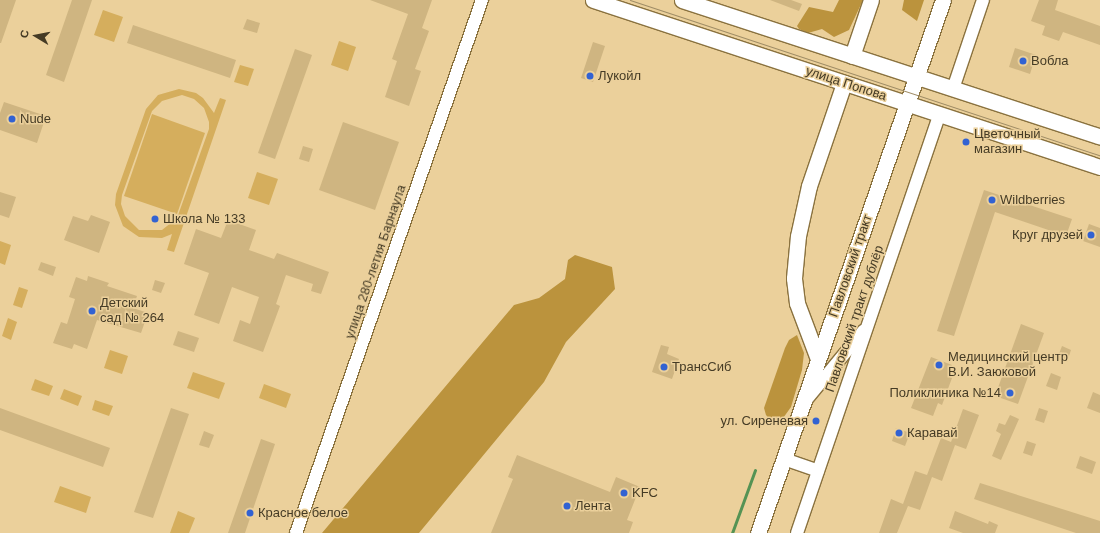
<!DOCTYPE html>
<meta charset="utf-8">
<style>
body{margin:0}
#map{position:relative;width:1100px;height:533px;overflow:hidden;background:#ebd09b;font-family:Arial,sans-serif}
div>[style]{position:absolute}
.green>*{inset:0;background:#d5ae5d}
.forest>*{inset:0;background:#bb933d}
.stream>*{height:3px;margin:-1.5px;padding:0 1.5px;transform-origin:1.5px;border-radius:1.5px;background:#559354}
.building>*{inset:0;background:#cfb581}
.roads{filter:drop-shadow(1px 0 #8a723f) drop-shadow(-1px 0 #8a723f) drop-shadow(0 1px #8a723f) drop-shadow(0 -1px #8a723f)}
.minor>*{height:12px;margin:-6px;padding:0 6px;transform-origin:6px;border-radius:6px;background:#fff}
.major>*{height:15px;margin:-7.5px;padding:0 7.5px;transform-origin:7.5px;border-radius:7.5px;background:#fff}
.tram>*{height:1px;margin:-0.5px;padding:0 0.5px;transform-origin:0.5px;border-radius:0.5px;background:#9f8c65}
.dots>*{width:11px;height:11px;translate:-50% -50%;box-sizing:border-box;border:2px solid #ebd09b;border-radius:50%}
span{translate:-50% -50%;white-space:nowrap;text-align:center;line-height:1.15;-webkit-text-stroke:3px #ebd09b;paint-order:stroke}
.poi-label{font-size:13px;color:#453b25}
.left{translate:0 -50%;text-align:left}
.right{translate:-100% -50%;text-align:right}
.street-label{font-size:13px;color:#453b25}
.north{position:absolute;left:16px;top:16px;width:40px;height:40px;-webkit-text-stroke:3px #ebd09b;paint-order:stroke;rotate:280deg;font-size:11px;font-weight:700;line-height:16px;text-align:center;color:#453b25}
.north::after{content:'';display:block;margin:auto;width:14px;height:18px;background:#453b25;clip-path:polygon(50% 0,100% 100%,50% 72%,0 100%)}
</style>
<div id="map">
<div class="green">
<i style="clip-path:polygon(103px 10px,123px 17px,114px 42px,94px 35px)"></i>
<i style="clip-path:polygon(339px 41px,356px 47px,348px 71px,331px 65px)"></i>
<i style="clip-path:polygon(240px 65px,254px 69px,248px 86px,234px 82px)"></i>
<i style="clip-path:polygon(evenodd,179px 89px,196px 93px,203px 98px,214px 113px,220px 98px,226px 100px,174px 252px,167px 250px,172px 234px,162px 238px,139px 237px,123px 226px,115px 205px,116px 194px,146px 109px,158px 95px,179px 89px,182px 95px,194px 99px,204px 108px,209px 122px,209px 129px,177px 218px,162px 230px,139px 230px,125px 216px,121px 204px,122px 195px,152px 111px,162px 101px,182px 95px)"></i>
<i style="clip-path:polygon(152px 114px,205px 133px,177px 214px,124px 196px)"></i>
<i style="clip-path:polygon(257px 172px,278px 179px,269px 205px,248px 198px)"></i>
<i style="clip-path:polygon(0 241px,11px 245px,5px 265px,0 263px)"></i>
<i style="clip-path:polygon(19px 287px,28px 290px,22px 308px,13px 305px)"></i>
<i style="clip-path:polygon(8px 318px,17px 322px,11px 340px,2px 336px)"></i>
<i style="clip-path:polygon(110px 350px,128px 356px,122px 374px,104px 368px)"></i>
<i style="clip-path:polygon(193px 372px,225px 383px,219px 399px,187px 388px)"></i>
<i style="clip-path:polygon(35px 379px,53px 386px,49px 396px,31px 390px)"></i>
<i style="clip-path:polygon(264px 384px,291px 394px,286px 408px,259px 398px)"></i>
<i style="clip-path:polygon(64px 389px,82px 396px,78px 406px,60px 399px)"></i>
<i style="clip-path:polygon(95px 400px,113px 406px,109px 416px,92px 410px)"></i>
<i style="clip-path:polygon(60px 486px,91px 497px,86px 513px,54px 502px)"></i>
<i style="clip-path:polygon(178px 511px,195px 518px,189px 533px,170px 533px)"></i>
</div>
<div class="forest">
<i style="clip-path:polygon(839px 0,863px 0,849px 30px,834px 37px,822px 29px,808px 33px,799px 29px,797px 26px,809px 7px,833px 12px)"></i>
<i style="clip-path:polygon(904px 0,924px 0,917px 21px,902px 10px)"></i>
<i style="clip-path:polygon(575px 255px,612px 267px,615px 289px,566px 342px,544px 382px,419px 533px,322px 533px,514px 305px,539px 298px,565px 279px,568px 260px)"></i>
<i style="clip-path:polygon(797px 335px,804px 353px,802px 370px,791px 407px,781px 421px,774px 424px,766px 415px,764px 408px,785px 348px,789px 340px)"></i>
</div>
<div class="stream">
<i style="left:732px;top:533px;width:67px;rotate:-69.9deg"></i>
</div>
<div class="building">
<i style="clip-path:polygon(0 0,16px 0,1px 43px,0 43px)"></i>
<i style="clip-path:polygon(72px 0,92px 0,64px 82px,46px 75px)"></i>
<i style="clip-path:polygon(370px 0,432px 0,422px 28px,429px 31px,415px 69px,421px 71px,409px 106px,385px 97px,397px 61px,392px 59px,408px 14px)"></i>
<i style="clip-path:polygon(770px 0,791px 0,802px 4px,799px 11px)"></i>
<i style="clip-path:polygon(1039px 0,1058px 0,1055px 10px,1100px 26px,1100px 45px,1063px 32px,1059px 41px,1042px 35px,1045px 26px,1031px 21px)"></i>
<i style="clip-path:polygon(247px 19px,260px 23px,257px 33px,243px 29px)"></i>
<i style="clip-path:polygon(133px 25px,236px 60px,230px 78px,127px 43px)"></i>
<i style="clip-path:polygon(593px 42px,605px 46px,593px 82px,581px 78px)"></i>
<i style="clip-path:polygon(1015px 48px,1036px 55px,1030px 74px,1009px 67px)"></i>
<i style="clip-path:polygon(295px 49px,312px 55px,275px 159px,258px 153px)"></i>
<i style="clip-path:polygon(4px 102px,46px 116px,37px 143px,0 130px,0 113px)"></i>
<i style="clip-path:polygon(343px 122px,399px 142px,375px 210px,319px 190px)"></i>
<i style="clip-path:polygon(303px 146px,313px 149px,309px 162px,299px 159px)"></i>
<i style="clip-path:polygon(984px 190px,1072px 219px,1066px 236px,995px 212px,954px 336px,937px 331px)"></i>
<i style="clip-path:polygon(0 192px,16px 197px,9px 218px,0 215px)"></i>
<i style="clip-path:polygon(91px 215px,110px 222px,99px 253px,64px 240px,73px 216px,88px 221px)"></i>
<i style="clip-path:polygon(228px 220px,256px 230px,249px 250px,274px 259px,277px 253px,329px 272px,321px 294px,311px 291px,313px 284px,286px 275px,276px 304px,280px 306px,263px 352px,233px 341px,240px 320px,250px 324px,259px 297px,232px 287px,219px 324px,194px 315px,209px 273px,184px 264px,196px 229px,221px 238px)"></i>
<i style="clip-path:polygon(1089px 224px,1100px 228px,1100px 247px,1083px 241px)"></i>
<i style="clip-path:polygon(41px 262px,56px 267px,53px 276px,38px 270px)"></i>
<i style="clip-path:polygon(88px 276px,109px 283px,107px 286px,137px 296px,133px 308px,148px 313px,141px 333px,97px 320px,87px 349px,74px 344px,72px 349px,53px 343px,61px 322px,67px 324px,75px 299px,69px 297px,76px 277px,87px 281px)"></i>
<i style="clip-path:polygon(155px 280px,165px 283px,161px 293px,152px 290px)"></i>
<i style="clip-path:polygon(1021px 324px,1044px 333px,1018px 404px,995px 396px)"></i>
<i style="clip-path:polygon(178px 331px,199px 338px,194px 352px,173px 345px)"></i>
<i style="clip-path:polygon(661px 345px,669px 347px,667px 354px,679px 359px,672px 379px,652px 372px)"></i>
<i style="clip-path:polygon(1062px 346px,1071px 350px,1067px 362px,1057px 359px)"></i>
<i style="clip-path:polygon(931px 357px,952px 365px,948px 376px,952px 378px,942px 405px,938px 403px,933px 416px,911px 408px)"></i>
<i style="clip-path:polygon(1051px 373px,1061px 377px,1057px 390px,1046px 386px)"></i>
<i style="clip-path:polygon(1093px 392px,1100px 395px,1100px 413px,1087px 408px)"></i>
<i style="clip-path:polygon(0 408px,110px 448px,103px 467px,0 430px)"></i>
<i style="clip-path:polygon(171px 408px,189px 414px,153px 518px,134px 512px)"></i>
<i style="clip-path:polygon(1039px 408px,1048px 411px,1044px 423px,1035px 420px)"></i>
<i style="clip-path:polygon(963px 409px,979px 415px,966px 449px,955px 445px,942px 481px,932px 477px,920px 510px,908px 506px,897px 533px,879px 533px,891px 499px,903px 504px,915px 471px,927px 475px,941px 438px,951px 442px)"></i>
<i style="clip-path:polygon(1010px 415px,1019px 419px,1001px 460px,992px 456px,1001px 434px,996px 431px,999px 423px,1005px 425px)"></i>
<i style="clip-path:polygon(896px 428px,910px 433px,905px 446px,892px 441px)"></i>
<i style="clip-path:polygon(204px 431px,214px 435px,209px 448px,199px 445px)"></i>
<i style="clip-path:polygon(261px 439px,275px 444px,245px 533px,228px 533px)"></i>
<i style="clip-path:polygon(1027px 441px,1036px 444px,1032px 456px,1023px 453px)"></i>
<i style="clip-path:polygon(517px 455px,610px 492px,616px 477px,640px 487px,627px 520px,633px 522px,629px 533px,491px 533px,513px 479px,508px 477px)"></i>
<i style="clip-path:polygon(1080px 456px,1096px 462px,1092px 474px,1076px 468px)"></i>
<i style="clip-path:polygon(980px 483px,1100px 521px,1100px 533px,1076px 533px,974px 499px)"></i>
<i style="clip-path:polygon(955px 511px,988px 524px,989px 521px,998px 525px,995px 533px,963px 533px,949px 528px)"></i>
</div>
<div class="roads">
<div class="minor">
<i style="left:953px;top:89px;width:94px;rotate:-71.4deg"></i>
<i style="left:807px;top:399px;width:89px;rotate:-50.4deg"></i>
<i style="left:784px;top:459px;width:36px;rotate:19deg"></i>
<i style="left:296px;top:533px;width:565px;rotate:-70.76deg"></i>
<i style="left:797px;top:533px;width:443px;rotate:-71.2deg"></i>
</div>
<div class="major">
<i style="left:593px;top:0;width:534px;rotate:18.23deg"></i>
<i style="left:682px;top:0;width:440px;rotate:18.1deg"></i>
<i style="left:852px;top:56px;width:59px;rotate:-71.3deg"></i>
<i style="left:818px;top:359px;width:60px;rotate:-110.6deg"></i>
<i style="left:797px;top:303px;width:25px;rotate:-97deg"></i>
<i style="left:794px;top:278px;width:42px;rotate:-84.6deg"></i>
<i style="left:798px;top:236px;width:51px;rotate:-77.6deg"></i>
<i style="left:809px;top:186px;width:109px;rotate:-71.2deg"></i>
<i style="left:758px;top:533px;width:564px;rotate:-70.86deg"></i>
</div>
</div>
<div class="tram">
<i style="left:630px;top:0;width:495px;rotate:18.3deg"></i>
</div>
<div class="dots">
<i style="left:1023px;top:61px;background:#3262d2"></i>
<i style="left:590px;top:76px;background:#3262d2"></i>
<i style="left:12px;top:119px;background:#3262d2"></i>
<i style="left:966px;top:142px;background:#3262d2"></i>
<i style="left:992px;top:200px;background:#3262d2"></i>
<i style="left:155px;top:219px;background:#3262d2"></i>
<i style="left:1091px;top:235px;background:#3262d2"></i>
<i style="left:92px;top:311px;background:#3262d2"></i>
<i style="left:939px;top:365px;background:#3262d2"></i>
<i style="left:664px;top:367px;background:#3262d2"></i>
<i style="left:1010px;top:393px;background:#3262d2"></i>
<i style="left:816px;top:421px;background:#3262d2"></i>
<i style="left:899px;top:433px;background:#3262d2"></i>
<i style="left:624px;top:493px;background:#3262d2"></i>
<i style="left:567px;top:506px;background:#3262d2"></i>
<i style="left:250px;top:513px;background:#3262d2"></i>
</div>
<div class="poi-label">
<span class="left" style="left:1031px;top:61px">Вобла</span>
<span class="left" style="left:598px;top:76px">Лукойл</span>
<span class="left" style="left:20px;top:119px">Nude</span>
<span class="left" style="left:974px;top:142px">Цветочный<br>магазин</span>
<span class="left" style="left:1000px;top:200px">Wildberries</span>
<span class="left" style="left:163px;top:219px">Школа № 133</span>
<span class="right" style="left:1083px;top:235px">Круг друзей</span>
<span class="left" style="left:100px;top:311px">Детский<br>сад № 264</span>
<span class="left" style="left:948px;top:365px">Медицинский центр<br>В.И. Заюковой</span>
<span class="left" style="left:672px;top:367px">ТрансСиб</span>
<span class="right" style="left:1001px;top:393px">Поликлиника №14</span>
<span class="right" style="left:808px;top:421px">ул. Сиреневая</span>
<span class="left" style="left:907px;top:433px">Каравай</span>
<span class="left" style="left:632px;top:493px">KFC</span>
<span class="left" style="left:575px;top:506px">Лента</span>
<span class="left" style="left:258px;top:513px">Красное белое</span>
</div>
<div class="street-label">
<span style="left:846px;top:84px;rotate:18deg">улица Попова</span>
<span style="left:376px;top:262px;rotate:-71deg">улица 280-летия Барнаула</span>
<span style="left:851px;top:266px;rotate:-71deg">Павловский тракт</span>
<span style="left:855px;top:319px;rotate:-71deg">Павловский тракт дублёр</span>
</div>
<div class="north">С</div>
</div>
